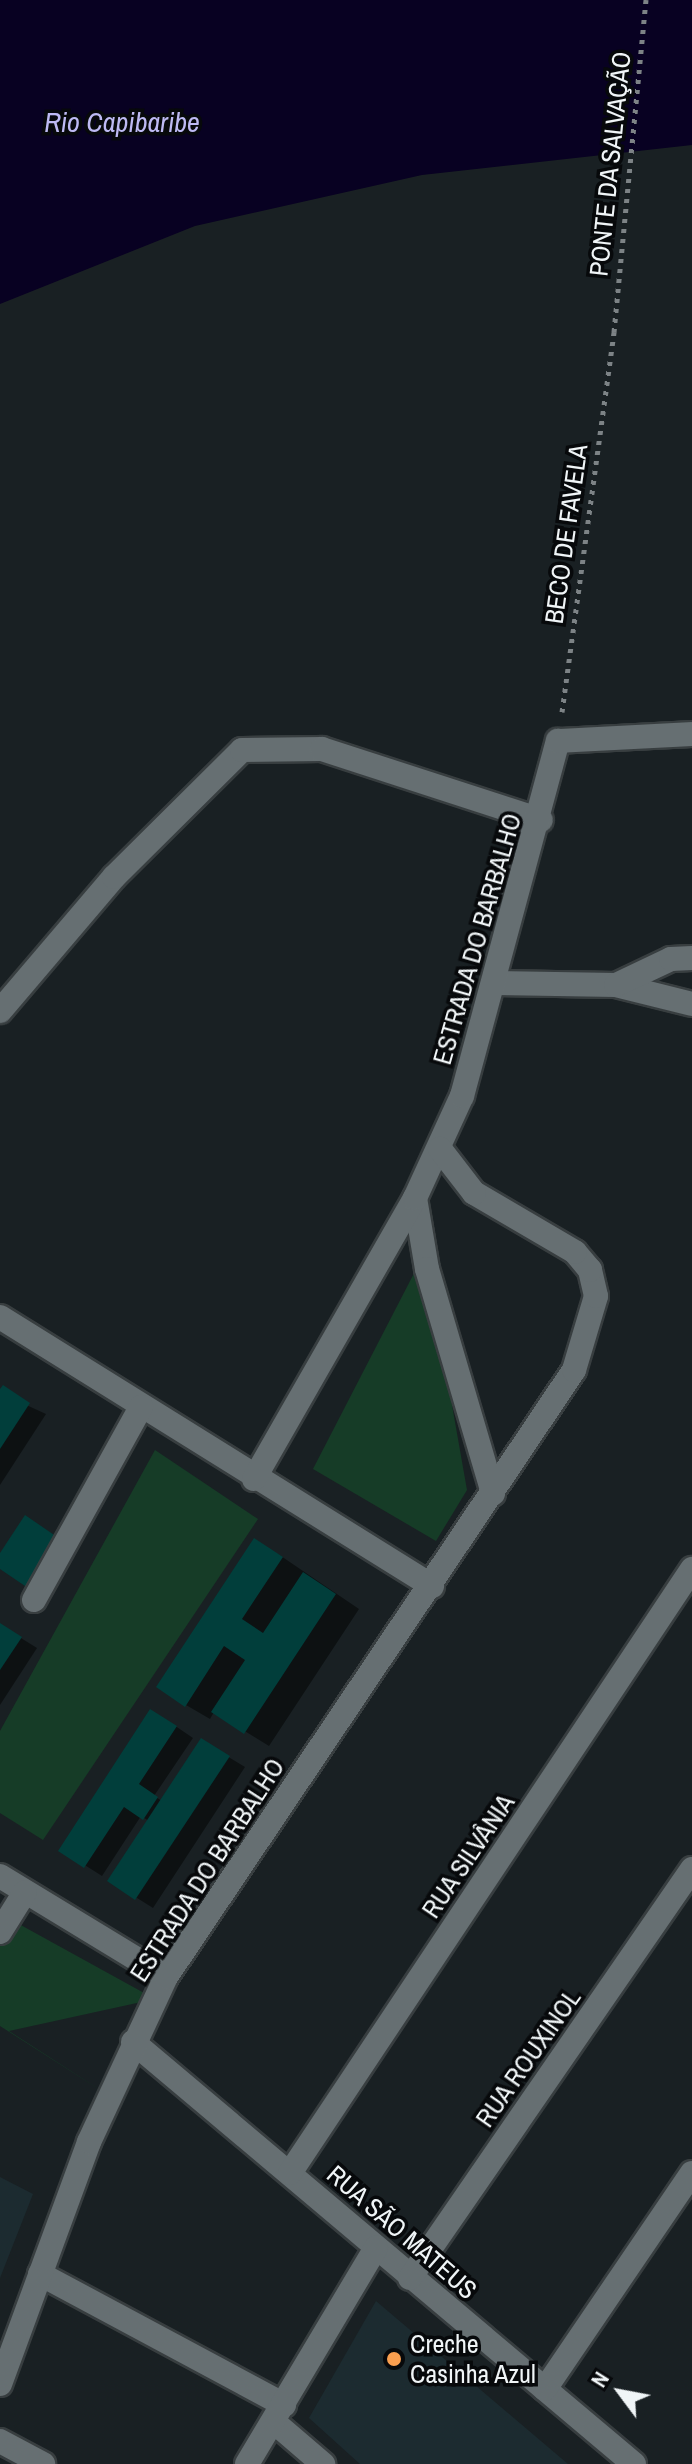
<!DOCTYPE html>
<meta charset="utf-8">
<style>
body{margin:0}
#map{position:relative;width:692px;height:2464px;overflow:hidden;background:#192023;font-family:"Archivo Narrow",sans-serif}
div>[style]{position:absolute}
.built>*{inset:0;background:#1c2b30}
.green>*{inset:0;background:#163c27}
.water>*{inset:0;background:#080122}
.shadow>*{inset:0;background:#0007}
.building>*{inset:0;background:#013e3b}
.path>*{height:5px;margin-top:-2.5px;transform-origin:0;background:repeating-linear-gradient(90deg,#7d8386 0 4px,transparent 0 10px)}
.roads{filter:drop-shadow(2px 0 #383e40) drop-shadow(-2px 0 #383e40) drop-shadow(0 2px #383e40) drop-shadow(0 -2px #383e40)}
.minor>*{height:24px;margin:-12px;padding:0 12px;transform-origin:12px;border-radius:12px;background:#666f72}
.dots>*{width:22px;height:22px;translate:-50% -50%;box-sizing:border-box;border:4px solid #07090b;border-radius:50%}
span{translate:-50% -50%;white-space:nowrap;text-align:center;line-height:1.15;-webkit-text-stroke:7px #07090b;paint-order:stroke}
.street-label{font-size:26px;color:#f0f5f7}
.poi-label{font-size:26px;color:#f0f5f7}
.left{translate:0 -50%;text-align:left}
.water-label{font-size:28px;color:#bebaf3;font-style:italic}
.north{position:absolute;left:580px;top:2352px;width:80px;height:80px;-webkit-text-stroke:6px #07090b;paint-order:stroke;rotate:302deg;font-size:22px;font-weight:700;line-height:32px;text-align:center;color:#f0f5f7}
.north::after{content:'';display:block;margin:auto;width:28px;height:36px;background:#f0f5f7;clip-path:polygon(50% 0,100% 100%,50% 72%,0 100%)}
</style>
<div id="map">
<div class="built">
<i style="clip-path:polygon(0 2177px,33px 2194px,0 2278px)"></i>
<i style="clip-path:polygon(376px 2301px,568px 2464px,360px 2464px,309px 2418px)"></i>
</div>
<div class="green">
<i style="clip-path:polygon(425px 1252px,467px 1490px,436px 1541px,313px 1469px)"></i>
<i style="clip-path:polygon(155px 1450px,258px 1519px,43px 1840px,0 1813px,0 1731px)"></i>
<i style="clip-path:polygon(8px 1918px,155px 1999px,9px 2031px,108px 2095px,0 2026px,0 1931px)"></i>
</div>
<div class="water">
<i style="clip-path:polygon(0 0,692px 0,692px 145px,422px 175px,195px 226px,0 304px)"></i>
</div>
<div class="shadow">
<i style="clip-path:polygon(0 1393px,46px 1414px,0 1485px)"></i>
<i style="clip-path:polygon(278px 1554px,359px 1609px,269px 1746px,214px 1712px,210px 1719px,186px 1705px)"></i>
<i style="clip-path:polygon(0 1625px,37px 1648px,0 1705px)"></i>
<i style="clip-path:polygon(168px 1721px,193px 1738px,154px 1796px,162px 1801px,202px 1741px,245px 1767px,153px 1908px,110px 1881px,149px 1821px,141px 1816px,102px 1876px,61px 1850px)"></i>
</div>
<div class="building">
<i style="clip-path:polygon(3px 1385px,30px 1403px,0 1449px,0 1389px)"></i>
<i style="clip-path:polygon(25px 1515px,60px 1539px,28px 1588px,0 1569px,0 1553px)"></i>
<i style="clip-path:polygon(254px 1538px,283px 1557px,242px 1619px,263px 1633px,303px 1572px,336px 1594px,244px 1734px,211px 1712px,245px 1660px,224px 1646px,185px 1707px,156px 1687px)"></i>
<i style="clip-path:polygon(0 1623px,22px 1637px,0 1670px)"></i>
<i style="clip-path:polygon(150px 1709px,177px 1726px,139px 1784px,158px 1797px,143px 1820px,124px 1807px,84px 1868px,58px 1851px)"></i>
<i style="clip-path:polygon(201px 1738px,230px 1756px,135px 1900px,107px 1881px)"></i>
</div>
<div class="path">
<i style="left:562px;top:712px;width:384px;rotate:-82.2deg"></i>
<i style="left:614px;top:332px;width:334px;rotate:-84.5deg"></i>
</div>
<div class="roads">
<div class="minor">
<i style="left:496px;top:983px;width:120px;rotate:1deg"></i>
<i style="left:616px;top:985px;width:78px;rotate:14deg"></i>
<i style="left:616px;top:985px;width:61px;rotate:-25.3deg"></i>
<i style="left:671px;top:959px;width:21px;rotate:-3deg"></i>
<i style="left:0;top:1011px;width:176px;rotate:-49.6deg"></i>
<i style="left:114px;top:877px;width:180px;rotate:-44.8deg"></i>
<i style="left:242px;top:750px;width:80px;rotate:-0.7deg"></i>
<i style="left:322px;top:749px;width:230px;rotate:18deg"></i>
<i style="left:415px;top:1198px;width:72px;rotate:80.4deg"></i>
<i style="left:427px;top:1269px;width:234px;rotate:73.6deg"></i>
<i style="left:0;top:1317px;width:509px;rotate:31.91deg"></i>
<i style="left:254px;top:1479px;width:324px;rotate:-60.2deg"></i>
<i style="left:415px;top:1198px;width:112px;rotate:-65.3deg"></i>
<i style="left:462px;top:1096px;width:368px;rotate:-74.9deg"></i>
<i style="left:558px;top:741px;width:134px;rotate:-3deg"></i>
<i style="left:34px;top:1600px;width:221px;rotate:-61deg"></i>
<i style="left:0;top:1876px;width:194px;rotate:31.3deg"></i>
<i style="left:0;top:1932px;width:47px;rotate:-58deg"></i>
<i style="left:133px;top:2042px;width:655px;rotate:40.11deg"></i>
<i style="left:290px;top:2173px;width:726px;rotate:-56.35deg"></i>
<i style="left:40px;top:2274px;width:277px;rotate:28.2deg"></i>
<i style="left:410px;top:2278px;width:497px;rotate:-55.4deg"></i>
<i style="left:0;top:2384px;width:258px;rotate:-69.8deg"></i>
<i style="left:89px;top:2142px;width:182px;rotate:-65deg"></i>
<i style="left:166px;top:1977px;width:731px;rotate:-56.09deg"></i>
<i style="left:574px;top:1370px;width:77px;rotate:-73.4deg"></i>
<i style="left:596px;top:1296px;width:27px;rotate:-103deg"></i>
<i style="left:590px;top:1270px;width:23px;rotate:-130deg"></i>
<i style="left:575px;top:1252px;width:117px;rotate:-149.7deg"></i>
<i style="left:474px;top:1193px;width:56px;rotate:-127.7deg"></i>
<i style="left:545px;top:2389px;width:261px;rotate:-55.8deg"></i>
<i style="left:274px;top:2422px;width:65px;rotate:40.6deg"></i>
<i style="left:0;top:2441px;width:49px;rotate:28.1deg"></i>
<i style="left:247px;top:2464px;width:252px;rotate:-59.2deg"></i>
</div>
</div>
<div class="dots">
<i style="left:394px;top:2359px;background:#fa9f4f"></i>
</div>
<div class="street-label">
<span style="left:610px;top:164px;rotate:-84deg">PONTE DA SALVAÇÃO</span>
<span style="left:566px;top:534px;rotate:-82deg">BECO DE FAVELA</span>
<span style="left:477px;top:939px;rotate:-74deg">ESTRADA DO BARBALHO</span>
<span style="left:468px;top:1856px;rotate:-56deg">RUA SILVÂNIA</span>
<span style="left:207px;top:1870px;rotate:-57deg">ESTRADA DO BARBALHO</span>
<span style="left:528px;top:2058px;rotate:-55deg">RUA ROUXINOL</span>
<span style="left:402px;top:2232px;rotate:41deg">RUA SÃO MATEUS</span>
</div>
<div class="poi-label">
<span class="left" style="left:410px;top:2359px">Creche<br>Casinha Azul</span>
</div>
<div class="water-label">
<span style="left:122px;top:122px">Rio Capibaribe</span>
</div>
<div class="north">N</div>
</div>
